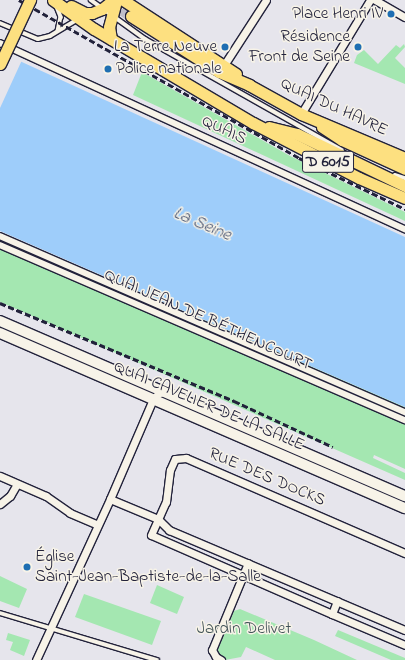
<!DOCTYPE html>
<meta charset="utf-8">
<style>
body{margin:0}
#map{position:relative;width:405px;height:660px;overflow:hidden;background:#e6e5ec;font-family:"Indie Flower",sans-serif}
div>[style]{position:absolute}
.green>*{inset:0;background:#a4e7b1}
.water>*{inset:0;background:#9ecdfa}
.pier>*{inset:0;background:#e6e5ec}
.primary-tunnel>*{height:11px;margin-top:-5.5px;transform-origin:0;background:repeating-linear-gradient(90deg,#bfbec9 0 11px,transparent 0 16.5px)}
.roads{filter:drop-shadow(1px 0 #22223b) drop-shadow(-1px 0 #22223b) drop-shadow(0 1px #22223b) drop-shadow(0 -1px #22223b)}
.service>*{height:3.5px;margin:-1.75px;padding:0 1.75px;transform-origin:1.75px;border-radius:1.75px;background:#f7f3e8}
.pedestrian>*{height:5.5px;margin:-2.75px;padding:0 2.75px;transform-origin:2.75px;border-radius:2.75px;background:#f7f3e8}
.minor>*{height:7px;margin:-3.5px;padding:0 3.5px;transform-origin:3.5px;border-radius:3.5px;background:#f7f3e8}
.secondary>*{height:10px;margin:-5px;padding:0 5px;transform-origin:5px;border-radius:5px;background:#f7f3e8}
.primary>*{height:11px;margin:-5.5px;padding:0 5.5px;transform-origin:5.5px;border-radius:5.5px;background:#fde080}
.rail>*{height:2.5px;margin-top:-1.25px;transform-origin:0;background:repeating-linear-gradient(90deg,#22223b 0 6px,transparent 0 9px)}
.bridges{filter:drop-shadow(1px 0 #22223b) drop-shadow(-1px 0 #22223b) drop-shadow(0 1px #22223b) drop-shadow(0 -1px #22223b)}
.primary-bridge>*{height:11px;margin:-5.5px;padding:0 5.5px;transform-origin:5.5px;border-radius:5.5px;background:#fde080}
.dots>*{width:11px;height:11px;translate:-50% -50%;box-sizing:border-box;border:2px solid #f7f3e8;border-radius:50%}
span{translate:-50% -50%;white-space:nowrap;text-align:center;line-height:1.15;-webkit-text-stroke:3px #f7f3e8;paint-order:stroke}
.shield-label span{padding:1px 3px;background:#f7f3e8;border:1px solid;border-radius:3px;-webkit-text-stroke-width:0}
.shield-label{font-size:16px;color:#22223b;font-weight:700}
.poi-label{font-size:17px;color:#22223b}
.right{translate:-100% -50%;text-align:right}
.left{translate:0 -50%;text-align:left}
.street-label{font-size:17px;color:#22223b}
.park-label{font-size:17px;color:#425358}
.water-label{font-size:18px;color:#475574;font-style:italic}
</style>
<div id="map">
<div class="green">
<i style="clip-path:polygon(404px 44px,405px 47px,395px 58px,405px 68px,405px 84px,354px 63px,357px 55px,364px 50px,378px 64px,396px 45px,400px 48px)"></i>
<i style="clip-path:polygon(142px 72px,290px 156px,405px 212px,405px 221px,133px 95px)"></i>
<i style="clip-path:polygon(0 232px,405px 407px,405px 469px,374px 455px,373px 458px,405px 473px,405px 480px,0 302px)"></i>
<i style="clip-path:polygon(169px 399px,405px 501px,405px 504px,168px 401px)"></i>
<i style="clip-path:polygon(0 576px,27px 589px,19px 608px,0 601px)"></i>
<i style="clip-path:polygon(157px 585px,184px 597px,177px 614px,150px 603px)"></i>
<i style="clip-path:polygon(84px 594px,161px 621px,152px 645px,75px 617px)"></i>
<i style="clip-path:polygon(240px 609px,314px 640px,357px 660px,275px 660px,246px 647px,241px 657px,225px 660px,215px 656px,234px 611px)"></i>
<i style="clip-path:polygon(338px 630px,405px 658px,405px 660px,391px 660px,335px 636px)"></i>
<i style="clip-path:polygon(8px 633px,30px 640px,24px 656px,10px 650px,13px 642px,6px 640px)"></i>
</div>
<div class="water">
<i style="clip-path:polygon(0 52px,405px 237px,405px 407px,0 231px)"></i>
</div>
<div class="pier">
<i style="clip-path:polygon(0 50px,22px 60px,0 108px)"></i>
</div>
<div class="primary-tunnel">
<i style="left:108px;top:0;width:28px;rotate:35deg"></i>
</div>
<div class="roads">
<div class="service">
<i style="left:91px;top:0;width:67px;rotate:35.8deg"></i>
<i style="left:145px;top:39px;width:226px;rotate:29.4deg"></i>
<i style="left:57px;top:7px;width:11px;rotate:68deg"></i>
<i style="left:61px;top:17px;width:14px;rotate:102deg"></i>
<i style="left:0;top:23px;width:41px;rotate:22.8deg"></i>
<i style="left:38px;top:39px;width:12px;rotate:-14deg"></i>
<i style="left:50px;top:36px;width:31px;rotate:-31deg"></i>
<i style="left:395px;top:175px;width:10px;rotate:17deg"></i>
<i style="left:0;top:613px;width:164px;rotate:16.7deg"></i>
</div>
<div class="pedestrian">
<i style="left:0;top:43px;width:446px;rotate:24.7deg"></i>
<i style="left:0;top:236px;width:442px;rotate:23.5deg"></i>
<i style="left:0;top:245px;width:441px;rotate:23.4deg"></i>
</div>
<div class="minor">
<i style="left:375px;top:0;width:34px;rotate:30deg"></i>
<i style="left:224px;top:65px;width:77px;rotate:-57.1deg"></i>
<i style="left:301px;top:114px;width:133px;rotate:-58.8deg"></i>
<i style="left:0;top:476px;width:50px;rotate:23.5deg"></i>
<i style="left:46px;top:496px;width:29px;rotate:35deg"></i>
<i style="left:70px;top:513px;width:30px;rotate:23deg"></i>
<i style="left:110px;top:499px;width:52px;rotate:22.6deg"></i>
<i style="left:158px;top:519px;width:16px;rotate:45deg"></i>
<i style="left:169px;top:530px;width:256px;rotate:23deg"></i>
<i style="left:0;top:504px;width:13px;rotate:-39deg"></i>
<i style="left:10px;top:496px;width:14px;rotate:-60deg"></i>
<i style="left:337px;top:601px;width:14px;rotate:111deg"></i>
<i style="left:332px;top:614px;width:197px;rotate:-156.4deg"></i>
<i style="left:151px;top:535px;width:36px;rotate:-66deg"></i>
<i style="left:166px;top:502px;width:32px;rotate:-83deg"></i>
<i style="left:170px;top:470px;width:12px;rotate:-66deg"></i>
<i style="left:175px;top:459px;width:11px;rotate:-5deg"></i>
<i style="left:186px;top:458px;width:239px;rotate:23.5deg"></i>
<i style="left:332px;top:614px;width:79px;rotate:23deg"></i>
<i style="left:36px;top:660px;width:177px;rotate:-65.3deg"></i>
<i style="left:110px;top:499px;width:109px;rotate:-66.7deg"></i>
<i style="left:153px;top:399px;width:8px;rotate:-45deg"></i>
<i style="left:159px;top:393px;width:6px;rotate:-9deg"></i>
<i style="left:221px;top:660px;width:6px;rotate:-149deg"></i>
<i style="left:216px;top:657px;width:8px;rotate:-120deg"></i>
<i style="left:212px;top:650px;width:94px;rotate:-67.5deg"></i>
</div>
<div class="secondary">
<i style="left:0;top:321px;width:441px;rotate:23.4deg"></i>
<i style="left:0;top:333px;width:441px;rotate:23.4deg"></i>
</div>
<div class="primary">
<i style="left:53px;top:0;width:50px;rotate:35.3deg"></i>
<i style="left:94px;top:29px;width:185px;rotate:30.6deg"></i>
<i style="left:253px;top:123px;width:119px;rotate:27.4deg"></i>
<i style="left:359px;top:178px;width:50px;rotate:23.5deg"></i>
<i style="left:123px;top:0;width:135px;rotate:33.2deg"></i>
<i style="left:71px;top:6px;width:16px;rotate:27deg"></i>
<i style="left:85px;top:13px;width:7px"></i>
<i style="left:92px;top:13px;width:11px;rotate:-22deg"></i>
<i style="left:102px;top:9px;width:14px;rotate:-39deg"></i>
<i style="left:131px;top:16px;width:104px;rotate:32.5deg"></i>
<i style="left:219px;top:72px;width:33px;rotate:23deg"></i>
<i style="left:249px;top:85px;width:60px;rotate:29.1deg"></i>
<i style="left:301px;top:114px;width:113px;rotate:22.9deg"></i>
<i style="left:111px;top:39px;width:12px;rotate:-99deg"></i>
<i style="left:109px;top:27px;width:28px;rotate:-75deg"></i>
<i style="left:269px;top:127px;width:29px;rotate:14deg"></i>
<i style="left:297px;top:134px;width:120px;rotate:25.7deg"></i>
<i style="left:322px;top:127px;width:24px;rotate:33deg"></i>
<i style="left:342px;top:140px;width:69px;rotate:24.7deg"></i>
</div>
</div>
<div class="rail">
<i style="left:19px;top:0;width:322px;rotate:29.4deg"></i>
<i style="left:299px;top:158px;width:118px;rotate:25.7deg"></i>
<i style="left:0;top:303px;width:254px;rotate:22.7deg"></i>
<i style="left:234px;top:401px;width:109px;rotate:24.9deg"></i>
</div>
<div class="bridges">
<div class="primary-bridge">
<i style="left:0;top:64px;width:71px;rotate:-64.9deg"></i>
</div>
</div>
<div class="dots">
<i style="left:391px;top:14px;background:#1f6fb2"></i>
<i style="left:225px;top:47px;background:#1f6fb2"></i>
<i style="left:358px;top:47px;background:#1f6fb2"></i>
<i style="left:108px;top:69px;background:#1f6fb2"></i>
<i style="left:27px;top:567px;background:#1f6fb2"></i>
</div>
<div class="shield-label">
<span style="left:328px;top:162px">D 6015</span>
</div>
<div class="poi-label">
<span class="right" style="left:383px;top:14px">Place Henri IV</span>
<span class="right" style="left:350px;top:47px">Résidence<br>Front de Seine</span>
<span class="right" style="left:217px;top:47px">La Terre Neuve</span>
<span class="left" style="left:116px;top:69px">Police nationale</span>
<span class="left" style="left:35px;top:567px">Église<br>Saint-Jean-Baptiste-de-la-Salle</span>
</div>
<div class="street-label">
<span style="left:334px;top:107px;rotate:25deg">QUAI DU HAVRE</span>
<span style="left:224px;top:130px;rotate:25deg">QUAIS</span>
<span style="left:208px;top:320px;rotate:24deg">QUAI JEAN DE BÉTHENCOURT</span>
<span style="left:209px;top:406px;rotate:23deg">QUAI CAVELIER DE LA SALLE</span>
<span style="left:267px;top:477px;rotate:23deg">RUE DES DOCKS</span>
</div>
<div class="park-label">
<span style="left:244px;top:629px">Jardin Delivet</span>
</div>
<div class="water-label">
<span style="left:202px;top:225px;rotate:23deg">La Seine</span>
</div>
</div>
